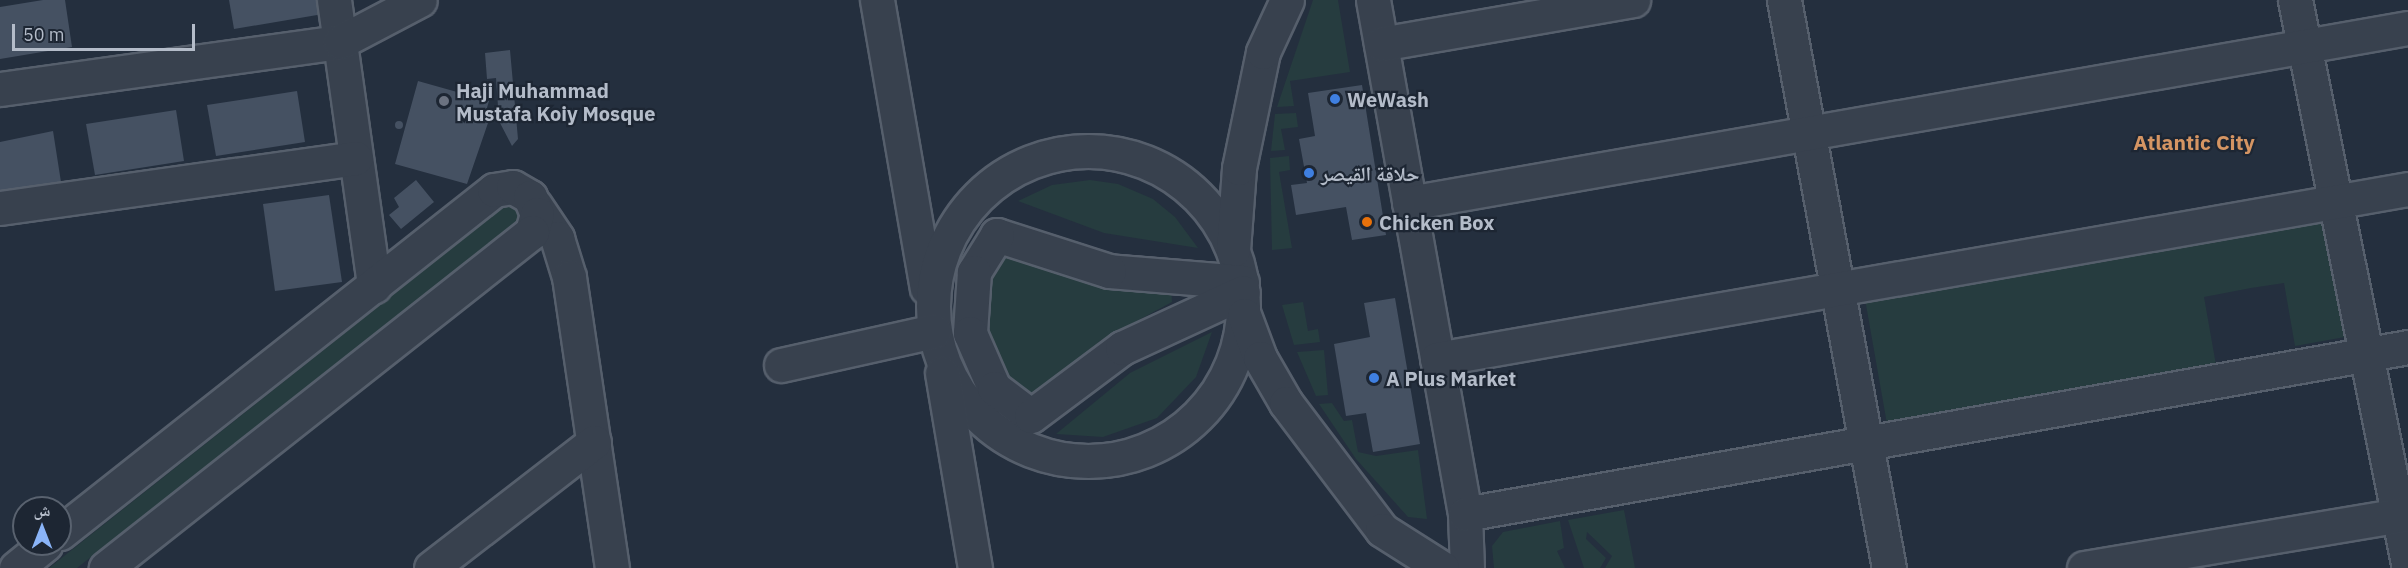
<!DOCTYPE html>
<meta charset="utf-8">
<style>
body{margin:0}
#map{position:relative;width:2408px;height:568px;overflow:hidden;background:#242f3e;font-family:"IBM Plex Sans","Noto Naskh Arabic",sans-serif}
div>[style]{position:absolute}
.green>*{inset:0;background:#263c3f}
.building>*{inset:0;background:#455162}
.round{border-radius:50%}
.roads{filter:drop-shadow(2px 0 #565f6c) drop-shadow(-2px 0 #565f6c) drop-shadow(0 2px #565f6c) drop-shadow(0 -2px #565f6c)}
.minor>*{height:33px;margin:-16.5px;padding:0 16.5px;transform-origin:16.5px;border-radius:16.5px;background:#38414e}
.minor>.ring{margin:-16.5px;padding:0;box-sizing:content-box;background:none;border:33px solid #38414e;border-radius:50%}
.dots>*{width:16px;height:16px;translate:-50% -50%;box-sizing:border-box;border:3px solid #1d2633;border-radius:50%}
span{translate:-50% -50%;white-space:nowrap;text-align:center;line-height:1.15;-webkit-text-stroke:4.5px #1d2633;paint-order:stroke}
.poi-label{font-size:20px;color:#b4bcc9;font-weight:700}
.left{translate:0 -50%;text-align:left}
.neighbourhood-label{font-size:21px;color:#d59563;font-weight:700}
.north{position:absolute;left:12px;top:496px;width:60px;height:60px;box-sizing:border-box;background:#1d2633;border:2px solid #59626f;border-radius:50%;rotate:0deg;font-size:16px;font-weight:700;line-height:24px;text-align:center;color:#b4bcc9}
.north::after{content:'';display:block;margin:auto;width:21px;height:27px;background:#8ab4f8;clip-path:polygon(50% 0,100% 100%,50% 72%,0 100%)}
.scale{position:absolute;left:12px;top:24px;width:183px;height:27px;box-sizing:border-box;border:3px solid #b4bcc9;border-top:0;padding-left:8px;font-size:18px;line-height:21px;white-space:nowrap;color:#b4bcc9;-webkit-text-stroke:4px #1d2633;paint-order:stroke}
</style>
<div id="map">
<div class="green">
<i style="clip-path:polygon(1313px 0,1338px 0,1350px 72px,1290px 81px,1294px 106px,1277px 107px)"></i>
<i style="clip-path:polygon(1296px 113px,1298px 127px,1281px 129px,1285px 150px,1271px 151px,1275px 114px)"></i>
<i style="clip-path:polygon(1289px 156px,1290px 170px,1279px 172px,1292px 248px,1272px 250px,1270px 158px)"></i>
<i style="clip-path:polygon(1090px 180px,1118px 184px,1153px 199px,1175px 217px,1198px 248px,1104px 233px,1018px 201px,1052px 185px)"></i>
<i style="clip-path:polygon(505px 206px,517px 207px,518px 221px,77px 568px,49px 568px)"></i>
<i style="clip-path:polygon(2324px 218px,2345px 337px,2295px 346px,2284px 283px,2251px 288px,2204px 297px,2216px 365px,1887px 424px,1865px 299px)"></i>
<i style="clip-path:polygon(993px 253px,1171px 286px,1172px 302px,1100px 341px,1031px 406px,1010px 386px,983px 327px)"></i>
<i style="clip-path:polygon(1303px 302px,1308px 331px,1318px 329px,1320px 342px,1294px 345px,1282px 305px)"></i>
<i style="clip-path:polygon(1212px 332px,1196px 377px,1157px 418px,1103px 437px,1056px 434px,1130px 373px)"></i>
<i style="clip-path:polygon(1324px 350px,1328px 395px,1316px 396px,1297px 352px)"></i>
<i style="clip-path:polygon(1332px 403px,1344px 421px,1352px 420px,1358px 452px,1376px 456px,1418px 450px,1427px 519px,1408px 517px,1356px 459px,1319px 404px)"></i>
<i style="clip-path:polygon(1624px 510px,1635px 568px,1605px 568px,1612px 556px,1587px 532px,1586px 539px,1606px 558px,1600px 568px,1584px 568px,1568px 520px)"></i>
<i style="clip-path:polygon(1560px 521px,1564px 548px,1557px 551px,1565px 568px,1494px 568px,1492px 546px,1503px 532px)"></i>
</div>
<div class="building">
<i style="clip-path:polygon(43px 0,65px 0,72px 47px,0 59px,0 7px)"></i>
<i style="clip-path:polygon(229px 0,321px 0,323px 14px,234px 29px)"></i>
<i style="clip-path:polygon(510px 50px,518px 139px,512px 146px,499px 121px,496px 78px,487px 79px,485px 53px)"></i>
<i style="clip-path:polygon(418px 81px,489px 101px,483px 121px,488px 123px,467px 184px,395px 164px)"></i>
<i style="clip-path:polygon(1362px 85px,1386px 235px,1352px 240px,1346px 207px,1296px 215px,1291px 185px,1307px 183px,1299px 139px,1315px 136px,1308px 93px)"></i>
<i style="clip-path:polygon(297px 91px,305px 142px,216px 156px,207px 105px)"></i>
<i style="clip-path:polygon(176px 110px,184px 161px,95px 175px,86px 124px)"></i>
<i class="round" style="left:395px;top:121px;width:8px;height:8px"></i>
<i style="clip-path:polygon(53px 131px,61px 182px,0 191px,0 142px)"></i>
<i style="clip-path:polygon(416px 180px,434px 202px,401px 229px,389px 215px,399px 207px,394px 198px)"></i>
<i style="clip-path:polygon(329px 195px,342px 282px,275px 291px,263px 204px)"></i>
<i style="clip-path:polygon(1395px 298px,1420px 444px,1373px 452px,1366px 413px,1346px 416px,1334px 344px,1370px 337px,1364px 303px)"></i>
</div>
<div class="roads">
<div class="minor">
<i style="left:334px;top:0;width:289px;rotate:82deg"></i>
<i style="left:877px;top:0;width:292px;rotate:80.2deg"></i>
<i style="left:1373px;top:0;width:522px;rotate:79.85deg"></i>
<i style="left:1465px;top:514px;width:54px;rotate:87.9deg"></i>
<i style="left:1784px;top:0;width:578px;rotate:79.53deg"></i>
<i style="left:2295px;top:0;width:574px;rotate:78.65deg"></i>
<i style="left:1381px;top:44px;width:256px;rotate:-9.9deg"></i>
<i style="left:0;top:89px;width:343px;rotate:-7.9deg"></i>
<i style="left:340px;top:42px;width:90px;rotate:-27.7deg"></i>
<i class="ring" style="left:933px;top:151px;width:277px;height:277px"></i>
<i style="left:1409px;top:203px;width:1014px;rotate:-9.94deg"></i>
<i style="left:535px;top:205px;width:40px;rotate:56deg"></i>
<i style="left:557px;top:238px;width:41px;rotate:72.9deg"></i>
<i style="left:569px;top:277px;width:294px;rotate:81.6deg"></i>
<i style="left:0;top:208px;width:359px;rotate:-8deg"></i>
<i style="left:1233px;top:250px;width:82px;rotate:-85.8deg"></i>
<i style="left:1239px;top:168px;width:118px;rotate:-78.3deg"></i>
<i style="left:1263px;top:52px;width:57px;rotate:-65.2deg"></i>
<i style="left:1242px;top:282px;width:133px;rotate:-175.3deg"></i>
<i style="left:1109px;top:271px;width:118px;rotate:-162.2deg"></i>
<i style="left:997px;top:235px;width:44px;rotate:121.9deg"></i>
<i style="left:974px;top:272px;width:61px;rotate:93.8deg"></i>
<i style="left:970px;top:333px;width:60px;rotate:66.4deg"></i>
<i style="left:994px;top:388px;width:46px;rotate:37.1deg"></i>
<i style="left:1031px;top:416px;width:114px;rotate:-36.8deg"></i>
<i style="left:1122px;top:348px;width:133px;rotate:-24.8deg"></i>
<i style="left:1244px;top:315px;width:46px;rotate:69.6deg"></i>
<i style="left:1260px;top:358px;width:52px;rotate:60deg"></i>
<i style="left:1286px;top:403px;width:159px;rotate:52.9deg"></i>
<i style="left:1382px;top:530px;width:71px;rotate:32.3deg"></i>
<i style="left:1437px;top:359px;width:986px;rotate:-9.93deg"></i>
<i style="left:781px;top:365px;width:157px;rotate:-12.5deg"></i>
<i style="left:942px;top:373px;width:198px;rotate:80.4deg"></i>
<i style="left:1465px;top:514px;width:958px;rotate:-10.04deg"></i>
<i style="left:60px;top:533px;width:553px;rotate:-38.32deg"></i>
<i style="left:494px;top:190px;width:19px;rotate:-9deg"></i>
<i style="left:513px;top:187px;width:20px;rotate:30deg"></i>
<i style="left:530px;top:197px;width:18px;rotate:68deg"></i>
<i style="left:537px;top:214px;width:19px;rotate:106deg"></i>
<i style="left:532px;top:232px;width:543px;rotate:141.74deg"></i>
<i style="left:16px;top:568px;width:38px;rotate:-39deg"></i>
<i style="left:431px;top:568px;width:206px;rotate:-37.7deg"></i>
<i style="left:2084px;top:568px;width:328px;rotate:-9.5deg"></i>
</div>
</div>
<div class="dots">
<i style="left:1335px;top:99px;background:#3f7fe0"></i>
<i style="left:444px;top:101px;background:#6b7280"></i>
<i style="left:1309px;top:173px;background:#3f7fe0"></i>
<i style="left:1367px;top:222px;background:#e8710a"></i>
<i style="left:1374px;top:378px;background:#3f7fe0"></i>
</div>
<div class="poi-label">
<span class="left" style="left:456px;top:102px">Haji Muhammad<br>Mustafa Koiy Mosque</span>
<span class="left" style="left:1347px;top:99px">WeWash</span>
<span class="left" style="left:1321px;top:173px">حلاقة القيصر</span>
<span class="left" style="left:1379px;top:222px">Chicken Box</span>
<span class="left" style="left:1386px;top:378px">A Plus Market</span>
</div>
<div class="neighbourhood-label">
<span style="left:2194px;top:142px">Atlantic City</span>
</div>
<div class="north">ش</div>
<div class="scale">50 m</div>
</div>
